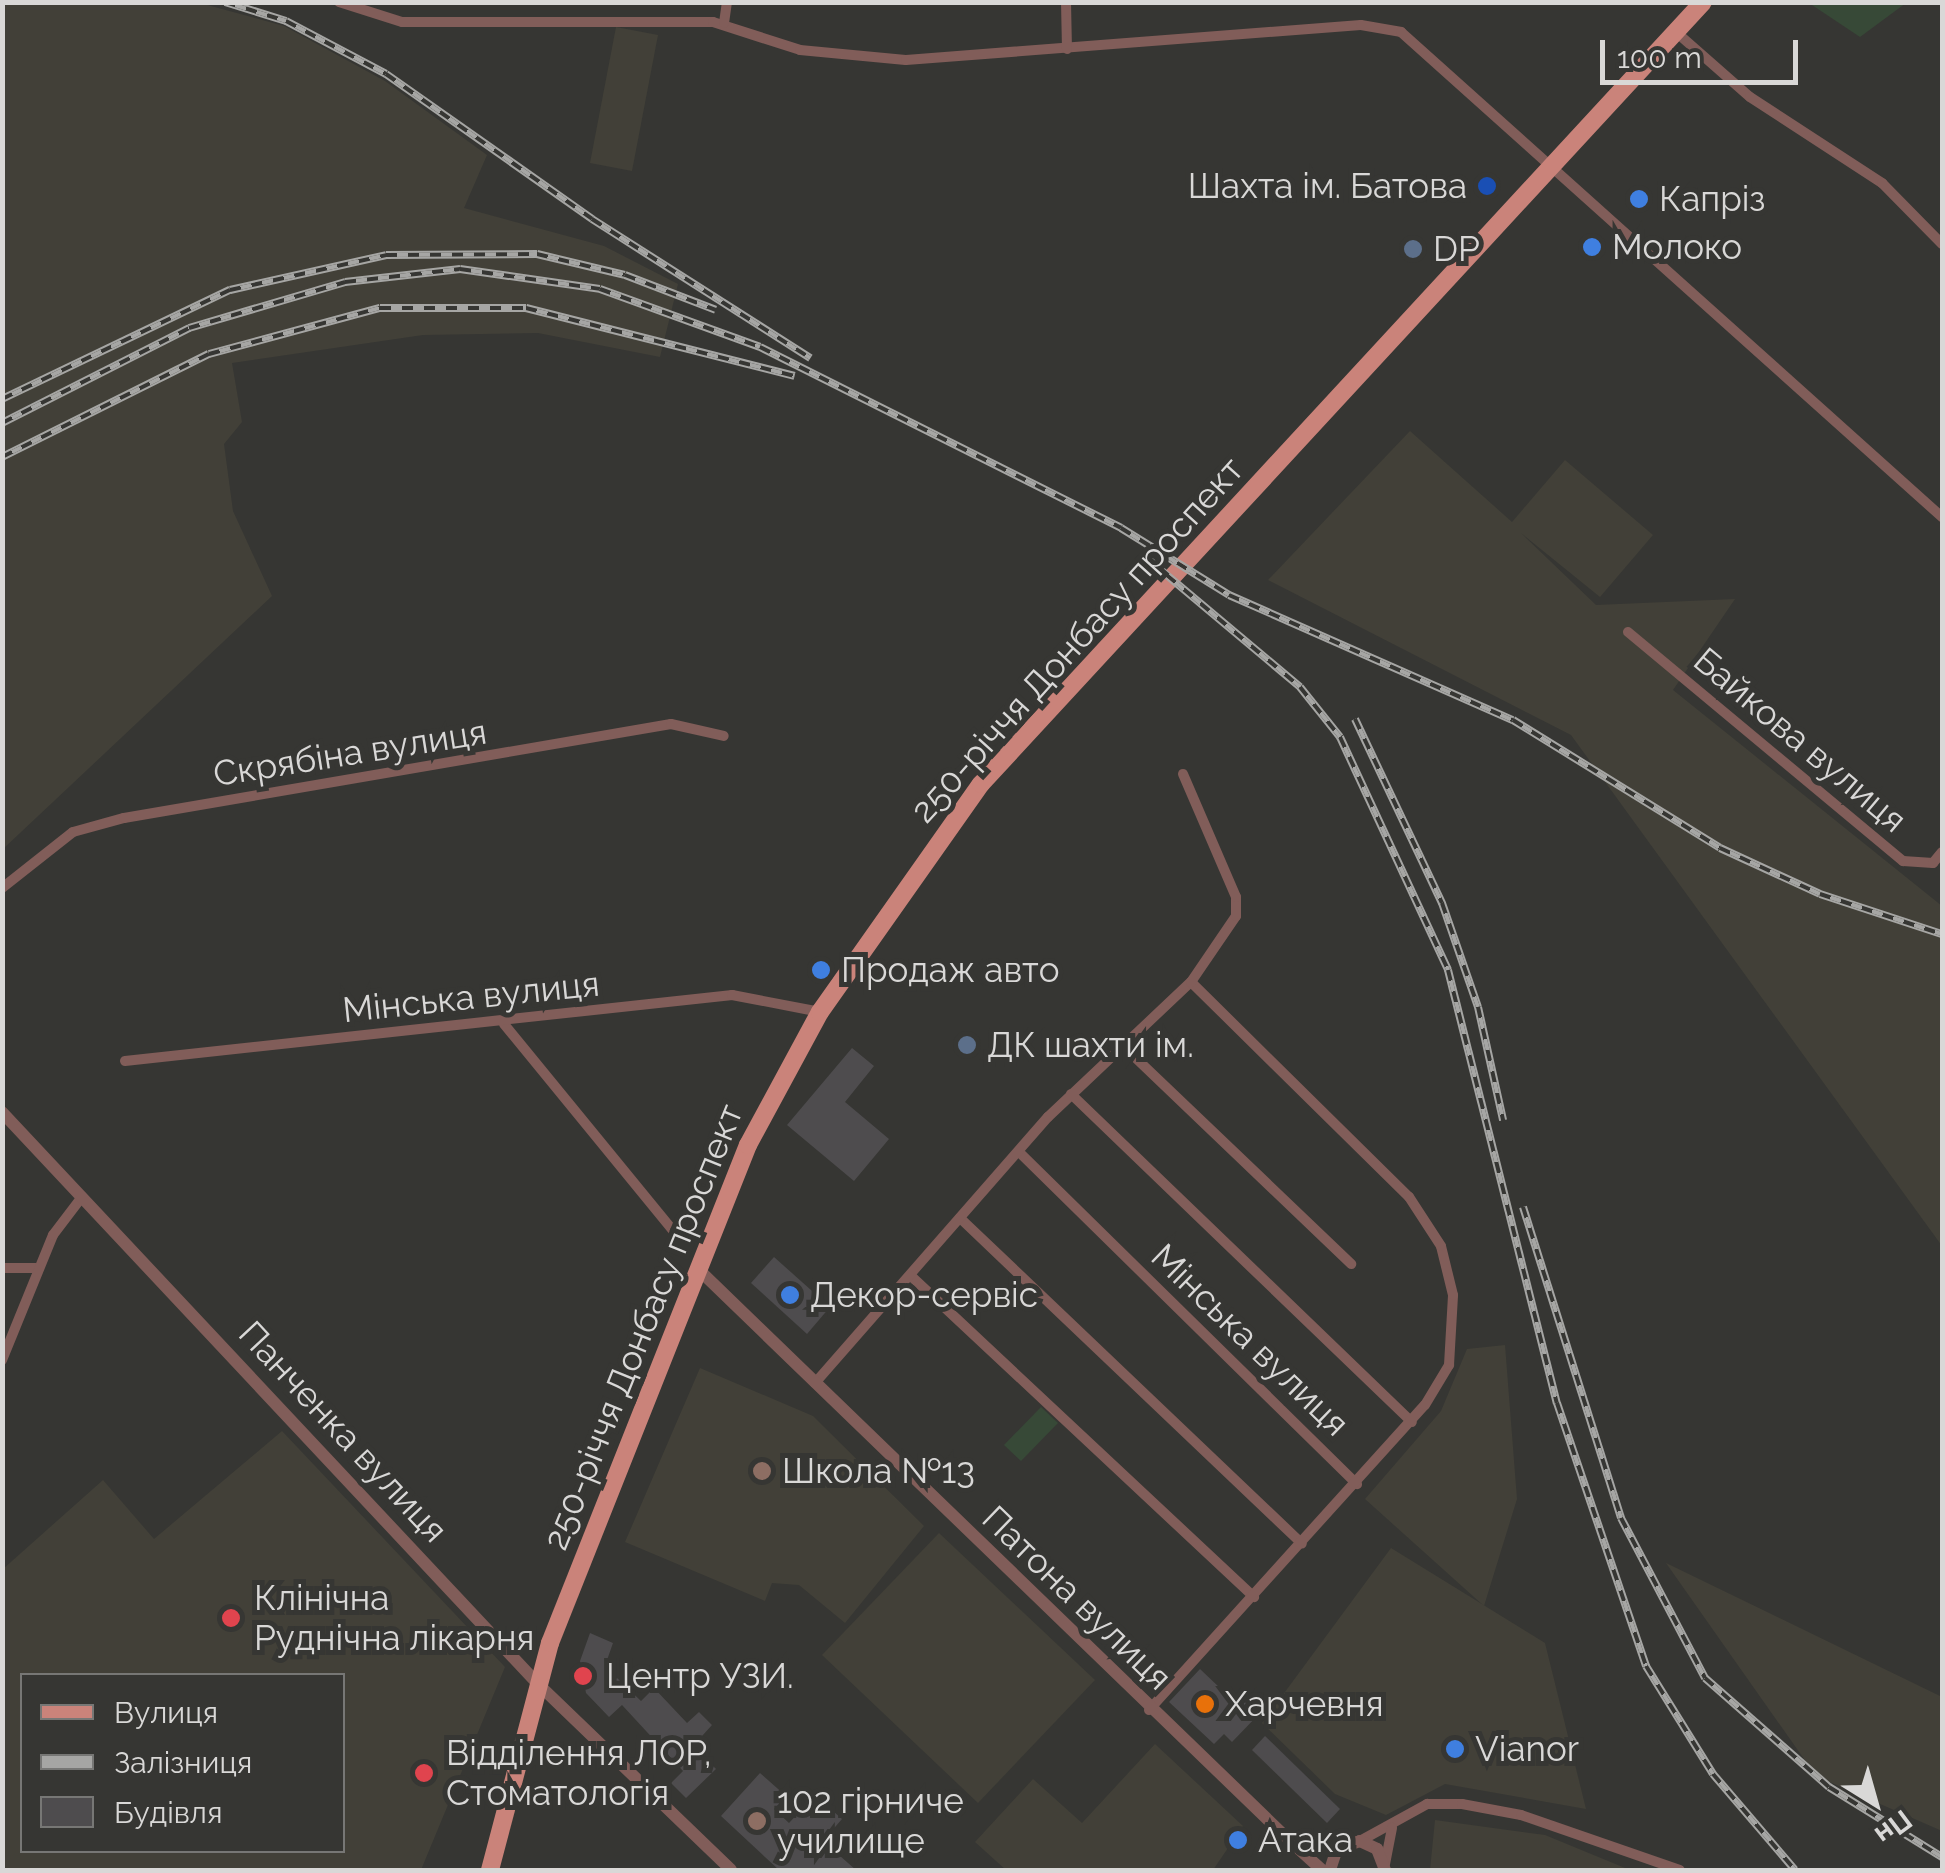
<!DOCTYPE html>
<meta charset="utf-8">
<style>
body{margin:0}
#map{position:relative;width:1945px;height:1873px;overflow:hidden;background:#363633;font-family:Raleway,sans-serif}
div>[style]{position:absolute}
.built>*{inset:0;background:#424038}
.green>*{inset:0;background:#374937}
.building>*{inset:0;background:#4e4c4e}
.minor>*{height:10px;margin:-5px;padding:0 5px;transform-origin:5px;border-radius:5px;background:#815d59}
.tertiary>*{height:12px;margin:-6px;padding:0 6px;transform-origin:6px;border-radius:6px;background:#815d59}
.primary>*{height:18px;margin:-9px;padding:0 9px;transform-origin:9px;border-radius:9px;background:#ca837a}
.rail>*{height:8px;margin-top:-4px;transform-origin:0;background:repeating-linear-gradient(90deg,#363633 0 11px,#a6a6a4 0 22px);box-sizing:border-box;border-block:2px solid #a6a6a4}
.dots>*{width:28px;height:28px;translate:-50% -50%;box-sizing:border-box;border:5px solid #363633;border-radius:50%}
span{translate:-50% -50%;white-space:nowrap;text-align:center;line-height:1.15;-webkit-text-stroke:10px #363633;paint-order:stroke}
.poi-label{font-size:35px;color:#d9d8d7}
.right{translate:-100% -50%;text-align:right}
.left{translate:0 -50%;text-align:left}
.street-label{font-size:35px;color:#d9d8d7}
.frame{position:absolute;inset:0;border:5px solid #d9d8d7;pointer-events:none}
.legend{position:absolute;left:20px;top:1673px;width:325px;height:180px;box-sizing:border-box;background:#363633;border:2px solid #777775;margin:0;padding:12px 18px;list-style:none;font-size:30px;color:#d9d8d7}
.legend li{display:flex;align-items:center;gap:20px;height:50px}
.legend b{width:50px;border:2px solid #777775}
.north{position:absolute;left:1825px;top:1753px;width:100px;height:100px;-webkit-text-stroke:8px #363633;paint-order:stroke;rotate:143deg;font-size:28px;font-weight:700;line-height:40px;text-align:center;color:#d9d8d7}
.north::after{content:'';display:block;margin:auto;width:35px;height:45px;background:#d9d8d7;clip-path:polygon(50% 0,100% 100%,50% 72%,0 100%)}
.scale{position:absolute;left:1600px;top:40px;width:198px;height:45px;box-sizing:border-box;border:5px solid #d9d8d7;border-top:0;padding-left:12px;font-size:30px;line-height:35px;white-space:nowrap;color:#d9d8d7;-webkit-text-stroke:8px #363633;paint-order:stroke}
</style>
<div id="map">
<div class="built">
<i style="clip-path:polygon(3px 2px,200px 3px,284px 26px,385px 81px,487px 155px,464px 208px,604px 246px,678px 284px,660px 357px,538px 333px,423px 335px,232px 363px,242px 422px,224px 444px,233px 511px,272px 596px,3px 849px)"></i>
<i style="clip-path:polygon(616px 27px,658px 35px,632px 171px,590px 163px)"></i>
<i style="clip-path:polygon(1410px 431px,1512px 522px,1565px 460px,1653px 535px,1600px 597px,1521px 533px,1596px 605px,1735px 599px,1673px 690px,1942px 906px,1942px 1246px,1571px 735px,1268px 580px)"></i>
<i style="clip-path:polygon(1505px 1345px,1517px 1499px,1484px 1606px,1365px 1499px,1441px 1411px,1467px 1349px)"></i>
<i style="clip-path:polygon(700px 1368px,813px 1416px,924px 1526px,845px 1623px,799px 1585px,772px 1583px,765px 1601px,625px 1542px)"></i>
<i style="clip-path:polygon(evenodd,282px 1431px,505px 1667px,421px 1870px,3px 1870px,3px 1569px,103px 1480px,154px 1539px,282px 1431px,22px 1676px,342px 1676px,342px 1850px,22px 1850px,22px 1676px)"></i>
<i style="clip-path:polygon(939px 1533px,1095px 1680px,978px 1803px,822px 1655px)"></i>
<i style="clip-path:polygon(1391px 1548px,1545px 1643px,1586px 1809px,1445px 1784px,1386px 1815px,1335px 1794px,1262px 1723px)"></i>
<i style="clip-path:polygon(1666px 1563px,1940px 1696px,1942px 1686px,1942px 1831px,1816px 1776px)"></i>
<i style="clip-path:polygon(1155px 1744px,1243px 1826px,1213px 1870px,1006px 1870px,975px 1842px,1033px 1779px,1082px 1823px)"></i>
<i style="clip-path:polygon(1435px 1820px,1545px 1835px,1630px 1870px,1430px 1870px)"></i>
</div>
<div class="green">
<i style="clip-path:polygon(1809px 3px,1906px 3px,1860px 37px)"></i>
<i style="clip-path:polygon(1041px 1407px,1058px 1423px,1021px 1461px,1004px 1445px)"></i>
</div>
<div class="building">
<i style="clip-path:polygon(852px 1048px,874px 1066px,845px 1102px,889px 1139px,854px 1181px,787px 1125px)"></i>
<i style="clip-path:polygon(774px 1257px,830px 1307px,807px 1334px,751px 1283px)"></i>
<i style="clip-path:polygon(590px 1633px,613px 1643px,606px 1663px,611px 1684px,617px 1678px,641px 1701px,654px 1688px,687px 1723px,699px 1712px,712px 1725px,693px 1746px,716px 1769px,686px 1798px,671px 1783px,683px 1771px,622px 1705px,609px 1717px,586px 1693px,580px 1661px)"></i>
<i style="clip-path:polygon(1200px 1669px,1240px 1707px,1248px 1699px,1261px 1712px,1232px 1742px,1224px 1734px,1214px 1744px,1169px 1702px)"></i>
<i style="clip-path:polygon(1265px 1736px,1340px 1809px,1327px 1823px,1252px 1750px)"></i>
<i style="clip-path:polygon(760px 1773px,786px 1796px,774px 1809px,789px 1823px,815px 1795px,842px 1819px,823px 1841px,856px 1870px,779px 1870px,721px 1816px)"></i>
</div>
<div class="minor">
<i style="left:339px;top:2px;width:66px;rotate:17.6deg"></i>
<i style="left:402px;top:22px;width:311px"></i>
<i style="left:713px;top:22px;width:91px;rotate:17.8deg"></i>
<i style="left:800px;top:50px;width:106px;rotate:5.4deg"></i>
<i style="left:906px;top:60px;width:456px;rotate:-4.4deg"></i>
<i style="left:1361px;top:25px;width:41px;rotate:9.9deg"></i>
<i style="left:1401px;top:32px;width:727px;rotate:41.88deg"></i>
<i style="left:1066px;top:2px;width:47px;rotate:88.8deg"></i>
<i style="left:724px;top:23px;width:21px;rotate:-82deg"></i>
<i style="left:1676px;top:32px;width:98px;rotate:41.3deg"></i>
<i style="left:1750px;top:97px;width:158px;rotate:33.1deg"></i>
<i style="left:1882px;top:183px;width:86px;rotate:45.5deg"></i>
<i style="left:1628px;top:632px;width:358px;rotate:39.8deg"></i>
<i style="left:1903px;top:861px;width:30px;rotate:4deg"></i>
<i style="left:1933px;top:863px;width:14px;rotate:-51deg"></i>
<i style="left:2px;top:888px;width:90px;rotate:-38.3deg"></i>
<i style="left:73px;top:832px;width:53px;rotate:-15.4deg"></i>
<i style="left:124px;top:818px;width:555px;rotate:-9.75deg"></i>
<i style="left:671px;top:724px;width:54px;rotate:12.8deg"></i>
<i style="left:504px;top:1024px;width:286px;rotate:50.7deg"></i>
<i style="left:1120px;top:1043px;width:320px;rotate:43.7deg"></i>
<i style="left:125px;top:1061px;width:611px;rotate:-6.21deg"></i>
<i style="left:732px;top:995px;width:90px;rotate:10.9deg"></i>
<i style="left:1071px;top:1094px;width:473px;rotate:43.9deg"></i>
<i style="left:1019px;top:1152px;width:474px;rotate:44.5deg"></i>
<i style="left:960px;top:1218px;width:472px;rotate:43.6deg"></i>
<i style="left:2px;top:1268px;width:37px"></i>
<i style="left:911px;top:1276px;width:470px;rotate:43.1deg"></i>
<i style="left:2px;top:1360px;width:135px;rotate:-67.8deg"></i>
<i style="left:53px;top:1235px;width:48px;rotate:-52.7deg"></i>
<i style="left:815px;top:1383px;width:354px;rotate:-48.8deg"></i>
<i style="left:1048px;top:1117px;width:197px;rotate:-43.4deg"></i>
<i style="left:1149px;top:1710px;width:411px;rotate:-47.9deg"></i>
<i style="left:1425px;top:1405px;width:47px;rotate:-59deg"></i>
<i style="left:1449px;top:1365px;width:70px;rotate:-86.7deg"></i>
<i style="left:1453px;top:1295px;width:50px;rotate:-103.8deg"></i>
<i style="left:1441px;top:1246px;width:59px;rotate:-123.1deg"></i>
<i style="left:1409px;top:1197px;width:306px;rotate:-135.4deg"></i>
<i style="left:1191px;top:982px;width:80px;rotate:-55.7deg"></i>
<i style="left:1236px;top:916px;width:19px;rotate:-90deg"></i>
<i style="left:1236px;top:897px;width:134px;rotate:-113.3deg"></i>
<i style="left:1360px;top:1841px;width:77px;rotate:-28.9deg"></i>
<i style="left:1427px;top:1804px;width:35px"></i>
<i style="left:1462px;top:1804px;width:60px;rotate:10.6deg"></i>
<i style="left:1521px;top:1815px;width:168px;rotate:19.1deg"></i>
<i style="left:1385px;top:1864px;width:37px;rotate:-79deg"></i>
</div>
<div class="tertiary">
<i style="left:2px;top:1112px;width:782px;rotate:46.86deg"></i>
<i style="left:537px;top:1683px;width:269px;rotate:43.9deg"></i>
<i style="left:697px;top:1268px;width:825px;rotate:44.02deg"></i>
<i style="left:1322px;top:1870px;width:43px;rotate:-137.8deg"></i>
<i style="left:1290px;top:1841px;width:48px;rotate:9.7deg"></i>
<i style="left:1330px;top:1870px;width:22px;rotate:-72deg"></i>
<i style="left:1337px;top:1849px;width:24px;rotate:-19deg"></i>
<i style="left:1360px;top:1841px;width:19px;rotate:25deg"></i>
<i style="left:1377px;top:1849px;width:22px;rotate:69deg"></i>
</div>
<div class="primary">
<i style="left:490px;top:1870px;width:235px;rotate:-75.2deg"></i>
<i style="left:550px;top:1643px;width:536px;rotate:-68.32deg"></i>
<i style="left:748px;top:1145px;width:151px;rotate:-61.6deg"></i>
<i style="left:820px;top:1012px;width:279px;rotate:-54.8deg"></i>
<i style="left:981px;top:784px;width:1064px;rotate:-47.28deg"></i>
</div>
<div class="rail">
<i style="left:225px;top:2px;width:64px;rotate:17.3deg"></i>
<i style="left:286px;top:21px;width:113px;rotate:27.9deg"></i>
<i style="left:386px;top:74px;width:252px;rotate:35.1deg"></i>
<i style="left:592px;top:219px;width:259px;rotate:32.5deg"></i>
<i style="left:2px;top:399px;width:253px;rotate:-25.6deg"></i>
<i style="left:230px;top:290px;width:160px;rotate:-12.6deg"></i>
<i style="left:386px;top:255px;width:151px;rotate:-0.4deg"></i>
<i style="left:537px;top:254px;width:90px;rotate:13.4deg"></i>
<i style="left:625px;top:275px;width:97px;rotate:21deg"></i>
<i style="left:2px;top:423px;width:210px;rotate:-26.9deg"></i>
<i style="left:189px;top:328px;width:163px;rotate:-16.4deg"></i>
<i style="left:345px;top:282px;width:116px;rotate:-6.4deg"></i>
<i style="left:460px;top:269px;width:141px;rotate:8.1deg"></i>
<i style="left:600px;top:289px;width:170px;rotate:19.9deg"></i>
<i style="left:760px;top:347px;width:404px;rotate:26.6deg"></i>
<i style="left:1121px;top:528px;width:127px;rotate:31.8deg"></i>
<i style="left:1229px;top:595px;width:310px;rotate:23.8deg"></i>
<i style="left:1513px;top:720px;width:243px;rotate:31.7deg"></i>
<i style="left:1720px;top:848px;width:110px;rotate:24.7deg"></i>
<i style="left:1820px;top:894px;width:128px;rotate:18.2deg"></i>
<i style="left:2px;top:457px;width:231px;rotate:-26.5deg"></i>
<i style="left:209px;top:354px;width:177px;rotate:-15.1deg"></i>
<i style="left:380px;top:308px;width:146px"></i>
<i style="left:526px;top:308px;width:277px;rotate:14.2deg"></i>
<i style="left:1150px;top:561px;width:196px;rotate:40deg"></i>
<i style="left:1300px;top:687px;width:64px;rotate:51.3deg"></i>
<i style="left:1340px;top:737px;width:257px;rotate:65.1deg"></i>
<i style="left:1448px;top:970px;width:447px;rotate:75.9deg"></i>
<i style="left:1557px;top:1403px;width:278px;rotate:71.3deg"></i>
<i style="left:1646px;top:1666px;width:127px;rotate:58.2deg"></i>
<i style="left:1713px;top:1774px;width:126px;rotate:49.5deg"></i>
<i style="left:1355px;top:719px;width:204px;rotate:64.7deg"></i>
<i style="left:1442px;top:903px;width:110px;rotate:70.9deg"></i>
<i style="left:1478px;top:1007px;width:116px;rotate:77.5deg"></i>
<i style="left:1523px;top:1207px;width:326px;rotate:72.5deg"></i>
<i style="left:1621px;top:1518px;width:181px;rotate:62.3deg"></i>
<i style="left:1705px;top:1678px;width:165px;rotate:41.3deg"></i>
<i style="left:1829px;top:1787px;width:133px;rotate:31.8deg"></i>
</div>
<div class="dots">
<i style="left:1487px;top:186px;background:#1a4fb4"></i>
<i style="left:1639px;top:199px;background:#3f7fe0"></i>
<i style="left:1592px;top:247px;background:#3f7fe0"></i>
<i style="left:1413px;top:249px;background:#5c6f8a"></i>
<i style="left:821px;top:970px;background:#3f7fe0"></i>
<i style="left:967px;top:1045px;background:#5c6f8a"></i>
<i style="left:790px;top:1295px;background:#3f7fe0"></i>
<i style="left:762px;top:1471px;background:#8d6e63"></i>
<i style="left:231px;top:1618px;background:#e0444e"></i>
<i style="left:583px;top:1676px;background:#e0444e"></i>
<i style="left:1205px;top:1704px;background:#e8710a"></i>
<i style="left:1455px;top:1749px;background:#3f7fe0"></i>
<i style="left:424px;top:1773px;background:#e0444e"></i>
<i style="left:757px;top:1821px;background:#8d6e63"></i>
<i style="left:1238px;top:1840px;background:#3f7fe0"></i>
</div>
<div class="poi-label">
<span class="right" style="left:1467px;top:186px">Шахта ім. Батова</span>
<span class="left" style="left:1659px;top:199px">Капріз</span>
<span class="left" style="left:1612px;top:247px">Молоко</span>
<span class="left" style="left:1433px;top:249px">DP</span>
<span class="left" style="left:841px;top:970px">Продаж авто</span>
<span class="left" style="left:987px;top:1045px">ДК шахти ім.</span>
<span class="left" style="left:810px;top:1295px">Декор-сервіс</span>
<span class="left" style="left:782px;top:1471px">Школа №13</span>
<span class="left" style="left:254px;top:1618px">Клінічна<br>Руднічна лікарня</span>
<span class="left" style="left:606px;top:1676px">Центр УЗИ.</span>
<span class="left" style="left:1225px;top:1704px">Харчевня</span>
<span class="left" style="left:1475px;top:1749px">Vianor</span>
<span class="left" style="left:446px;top:1773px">Відділення ЛОР,<br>Стоматологія</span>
<span class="left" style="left:777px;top:1821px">102 гірниче<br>училище</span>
<span class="left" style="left:1258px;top:1840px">Атака</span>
</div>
<div class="street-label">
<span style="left:1077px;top:640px;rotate:-48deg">250-річчя Донбасу проспект</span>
<span style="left:1800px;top:740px;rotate:40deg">Байкова вулиця</span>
<span style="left:350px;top:753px;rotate:-9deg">Скрябіна вулиця</span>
<span style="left:471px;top:997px;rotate:-6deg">Мінська вулиця</span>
<span style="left:643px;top:1327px;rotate:-68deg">250-річчя Донбасу проспект</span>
<span style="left:1250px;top:1340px;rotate:44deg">Мінська вулиця</span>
<span style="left:343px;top:1432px;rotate:47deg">Панченка вулиця</span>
<span style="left:1077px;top:1598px;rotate:44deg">Патона вулиця</span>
</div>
<div class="frame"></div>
<ul class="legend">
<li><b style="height:12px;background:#ca837a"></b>Вулиця</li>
<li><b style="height:12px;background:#a6a6a4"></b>Залізниця</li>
<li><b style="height:28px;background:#4e4c4e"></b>Будівля</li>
</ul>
<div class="north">Пн</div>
<div class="scale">100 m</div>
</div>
